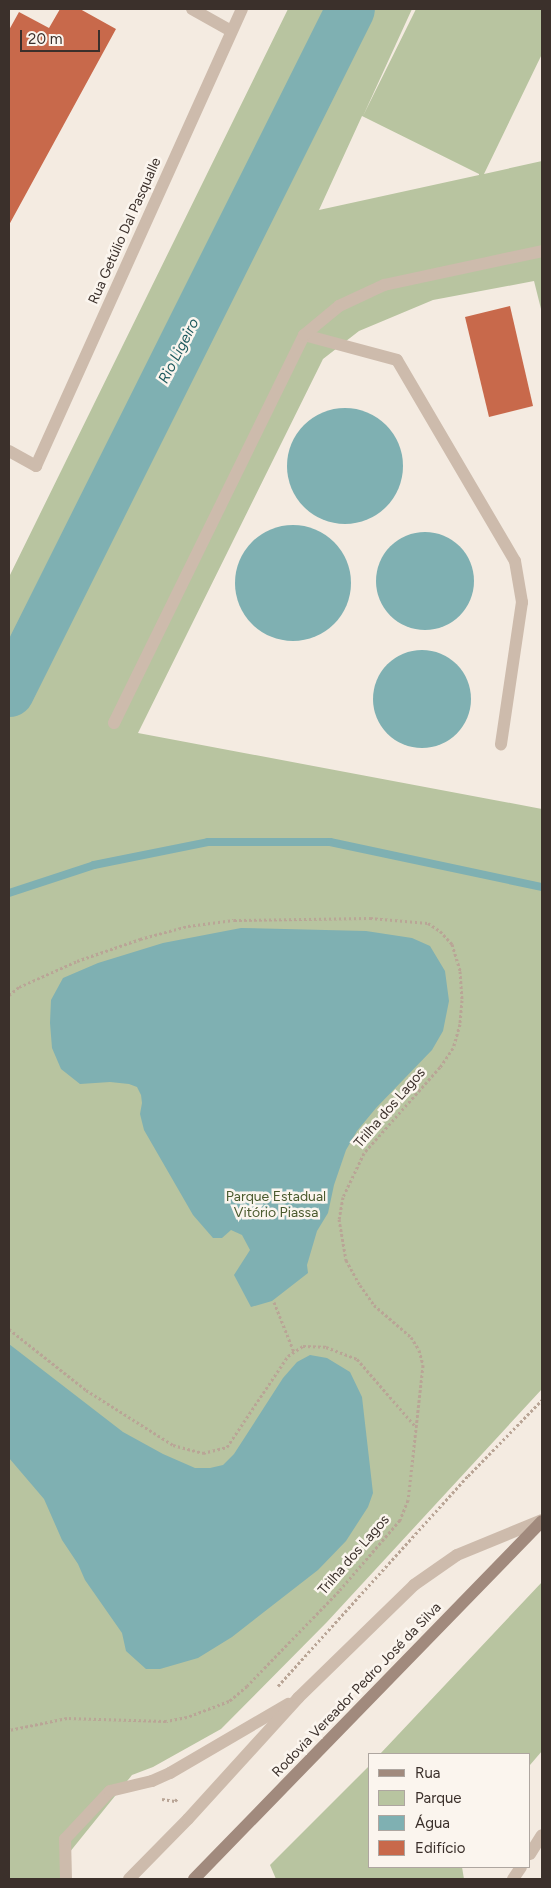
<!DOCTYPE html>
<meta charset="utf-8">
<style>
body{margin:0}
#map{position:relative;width:551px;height:1888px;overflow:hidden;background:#f4ebe1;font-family:Figtree,sans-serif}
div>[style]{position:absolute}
.green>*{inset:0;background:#b8c4a0}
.water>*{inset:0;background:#7fb0b2}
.round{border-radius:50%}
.stream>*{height:8px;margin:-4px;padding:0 4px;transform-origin:4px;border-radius:4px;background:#7fb0b2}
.river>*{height:49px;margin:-24.5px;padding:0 24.5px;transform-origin:24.5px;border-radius:24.5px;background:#7fb0b2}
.building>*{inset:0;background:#c8694b}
.path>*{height:3px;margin-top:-1.5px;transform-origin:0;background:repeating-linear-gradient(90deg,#b9a596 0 2.5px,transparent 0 5px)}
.lane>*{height:12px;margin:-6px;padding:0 6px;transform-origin:6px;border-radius:6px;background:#cdbbac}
.street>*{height:12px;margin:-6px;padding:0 6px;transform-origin:6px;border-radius:6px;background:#cdbbac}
.secondary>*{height:12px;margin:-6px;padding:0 6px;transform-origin:6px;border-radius:6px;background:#a18a7d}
span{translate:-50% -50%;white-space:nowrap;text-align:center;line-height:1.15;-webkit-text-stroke:5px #fbf5ee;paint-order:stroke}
.street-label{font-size:14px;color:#3b302b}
.park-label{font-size:14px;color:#4a5a2e}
.water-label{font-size:15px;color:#1f5a5e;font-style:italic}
.frame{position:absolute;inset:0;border:10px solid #3b302b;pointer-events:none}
.legend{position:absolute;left:368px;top:1753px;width:162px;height:115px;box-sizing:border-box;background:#fbf5ee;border:1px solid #aea6a0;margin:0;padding:6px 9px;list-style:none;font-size:15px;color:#3b302b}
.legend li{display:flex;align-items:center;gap:10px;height:25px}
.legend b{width:25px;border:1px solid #aea6a0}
.scale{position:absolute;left:20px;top:30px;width:80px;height:22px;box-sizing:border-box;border:2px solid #3b302b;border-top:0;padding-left:6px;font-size:15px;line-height:18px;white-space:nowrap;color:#3b302b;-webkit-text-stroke:4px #fbf5ee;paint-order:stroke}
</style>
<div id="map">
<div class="green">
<i style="clip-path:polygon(evenodd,288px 9px,412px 9px,363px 116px,416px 9px,542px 9px,542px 54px,484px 174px,542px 161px,542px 313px,534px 281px,433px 300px,359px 331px,323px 359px,138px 733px,542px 809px,542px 1389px,327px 1622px,221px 1729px,153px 1767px,132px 1775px,69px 1853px,71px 1879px,9px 1879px,9px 577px,288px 9px,362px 116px,479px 174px,479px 175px,319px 210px,362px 116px)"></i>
<i style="clip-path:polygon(542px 1582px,542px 1751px,530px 1765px,530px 1754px,380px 1754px)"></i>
<i style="clip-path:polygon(370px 1765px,370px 1867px,462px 1867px,464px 1879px,276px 1879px,270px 1865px)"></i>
</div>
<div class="water">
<i class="round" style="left:287px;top:408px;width:116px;height:116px"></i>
<i class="round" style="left:235px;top:525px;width:116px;height:116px"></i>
<i class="round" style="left:376px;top:532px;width:98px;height:98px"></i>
<i class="round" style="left:373px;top:650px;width:98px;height:98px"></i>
<i style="clip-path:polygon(241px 928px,366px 931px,412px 938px,430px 946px,445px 971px,449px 1001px,443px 1031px,432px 1050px,376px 1108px,357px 1131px,346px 1150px,334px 1185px,328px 1213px,317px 1231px,307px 1265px,308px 1273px,272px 1301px,251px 1307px,234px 1275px,250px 1250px,242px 1235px,231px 1230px,222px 1238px,213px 1238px,193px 1215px,144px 1130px,140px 1114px,142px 1103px,141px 1095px,137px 1087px,129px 1084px,110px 1082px,80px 1084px,61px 1069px,52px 1048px,50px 1023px,51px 1000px,63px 978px,98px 963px,163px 943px)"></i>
<i style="clip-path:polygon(9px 1344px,123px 1432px,163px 1454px,195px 1468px,210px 1468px,223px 1465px,234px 1454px,283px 1378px,297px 1362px,310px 1355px,327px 1358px,350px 1372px,362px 1397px,373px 1493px,368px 1507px,346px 1541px,318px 1570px,232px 1637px,198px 1658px,160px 1669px,146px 1669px,126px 1651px,122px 1633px,85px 1580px,78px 1564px,62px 1540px,44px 1499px,9px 1458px)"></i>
</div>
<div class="stream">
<i style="left:9px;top:893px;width:89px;rotate:-18.2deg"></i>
<i style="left:94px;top:865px;width:116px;rotate:-11.4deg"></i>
<i style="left:208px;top:842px;width:122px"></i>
<i style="left:330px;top:842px;width:217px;rotate:12deg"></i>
</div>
<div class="river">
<i style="left:9px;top:692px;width:763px;rotate:-63.47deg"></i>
</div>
<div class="building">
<i style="clip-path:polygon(60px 9px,80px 9px,116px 29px,9px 225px,9px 30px,19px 12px,49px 28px)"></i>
<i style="clip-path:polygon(510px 306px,533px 406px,489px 417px,465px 317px)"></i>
</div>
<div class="path">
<i style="left:9px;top:995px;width:13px;rotate:-39deg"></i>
<i style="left:19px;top:987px;width:64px;rotate:-24.1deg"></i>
<i style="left:77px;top:961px;width:67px;rotate:-19.2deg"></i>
<i style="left:140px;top:939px;width:50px;rotate:-15.2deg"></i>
<i style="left:188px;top:926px;width:46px;rotate:-7.4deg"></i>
<i style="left:234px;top:920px;width:136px;rotate:-0.8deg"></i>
<i style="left:370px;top:918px;width:58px;rotate:4.9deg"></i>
<i style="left:428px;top:923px;width:14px;rotate:34deg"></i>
<i style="left:440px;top:931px;width:18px;rotate:47deg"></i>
<i style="left:452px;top:944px;width:28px;rotate:73deg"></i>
<i style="left:460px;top:971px;width:29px;rotate:86deg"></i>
<i style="left:462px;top:1000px;width:24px;rotate:95deg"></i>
<i style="left:460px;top:1024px;width:25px;rotate:106deg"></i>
<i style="left:453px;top:1048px;width:23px;rotate:124deg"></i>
<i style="left:440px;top:1067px;width:115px;rotate:131.5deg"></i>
<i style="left:364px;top:1153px;width:49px;rotate:115.5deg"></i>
<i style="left:343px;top:1197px;width:22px;rotate:100deg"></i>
<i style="left:339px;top:1219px;width:42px;rotate:80.3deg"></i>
<i style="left:346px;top:1260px;width:29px;rotate:61deg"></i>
<i style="left:360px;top:1285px;width:24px;rotate:55deg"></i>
<i style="left:374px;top:1305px;width:49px;rotate:40.9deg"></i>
<i style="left:411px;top:1337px;width:15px;rotate:58deg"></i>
<i style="left:419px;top:1350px;width:16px;rotate:75deg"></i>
<i style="left:423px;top:1365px;width:136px;rotate:96.3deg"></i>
<i style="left:408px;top:1500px;width:22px;rotate:112deg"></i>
<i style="left:400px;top:1520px;width:94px;rotate:130.7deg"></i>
<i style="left:339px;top:1591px;width:132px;rotate:134.1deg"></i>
<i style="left:247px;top:1686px;width:23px;rotate:140deg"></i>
<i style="left:229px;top:1701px;width:45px;rotate:159.1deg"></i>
<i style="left:187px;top:1717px;width:21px;rotate:169deg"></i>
<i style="left:166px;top:1721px;width:99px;rotate:-178.3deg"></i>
<i style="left:67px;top:1718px;width:59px;rotate:168.3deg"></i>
<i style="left:274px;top:1302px;width:54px;rotate:68.2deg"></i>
<i style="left:9px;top:1329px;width:98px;rotate:38.4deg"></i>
<i style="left:86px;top:1390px;width:103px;rotate:32.3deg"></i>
<i style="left:173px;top:1445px;width:31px;rotate:15deg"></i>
<i style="left:203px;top:1453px;width:25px;rotate:-14deg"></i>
<i style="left:227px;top:1447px;width:110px;rotate:-56.2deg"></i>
<i style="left:288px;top:1356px;width:18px;rotate:-34deg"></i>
<i style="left:303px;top:1346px;width:23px;rotate:2deg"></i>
<i style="left:326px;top:1347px;width:33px;rotate:21deg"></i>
<i style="left:357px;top:1359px;width:90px;rotate:49.1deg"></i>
<i style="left:278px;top:1686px;width:283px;rotate:-47.9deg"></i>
<i style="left:468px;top:1476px;width:106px;rotate:-45.8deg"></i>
<i style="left:162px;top:1799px;width:13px;rotate:9deg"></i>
<i style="left:175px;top:1801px;width:3px;rotate:-45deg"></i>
</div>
<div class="lane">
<i style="left:304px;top:335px;width:96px;rotate:15deg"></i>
<i style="left:397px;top:360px;width:233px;rotate:59.6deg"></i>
<i style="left:515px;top:561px;width:42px;rotate:80.3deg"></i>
<i style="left:522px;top:602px;width:144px;rotate:98.4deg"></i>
<i style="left:114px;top:723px;width:432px;rotate:-63.9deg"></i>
<i style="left:304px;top:335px;width:45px;rotate:-39.6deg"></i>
<i style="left:339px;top:306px;width:50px;rotate:-25deg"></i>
<i style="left:384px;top:285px;width:162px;rotate:-12.1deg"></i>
<i style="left:530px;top:1854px;width:22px;rotate:-58deg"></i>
<i style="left:66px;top:1879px;width:40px;rotate:-91.4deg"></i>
<i style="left:65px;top:1839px;width:66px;rotate:-46.8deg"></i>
<i style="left:110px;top:1791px;width:43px;rotate:-13.4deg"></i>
<i style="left:152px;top:1781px;width:20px;rotate:-24deg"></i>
<i style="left:170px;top:1773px;width:137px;rotate:-30.3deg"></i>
<i style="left:129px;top:1879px;width:84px;rotate:-45.5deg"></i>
<i style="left:188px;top:1819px;width:164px;rotate:-47.7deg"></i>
<i style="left:298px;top:1698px;width:162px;rotate:-44.2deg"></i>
<i style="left:414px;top:1585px;width:52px;rotate:-34.9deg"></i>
<i style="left:457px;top:1555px;width:92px;rotate:-22.4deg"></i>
<i style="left:513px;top:1879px;width:14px;rotate:-56deg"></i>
</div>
<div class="street">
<i style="left:192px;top:9px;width:45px;rotate:29.4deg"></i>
<i style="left:9px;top:451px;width:31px;rotate:29deg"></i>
<i style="left:36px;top:466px;width:501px;rotate:-65.74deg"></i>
</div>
<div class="secondary">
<i style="left:194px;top:1879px;width:499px;rotate:-45.8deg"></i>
</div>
<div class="street-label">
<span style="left:125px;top:231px;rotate:-66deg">Rua Getúlio Dal Pasqualle</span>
<span style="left:390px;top:1108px;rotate:-49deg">Trilha dos Lagos</span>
<span style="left:354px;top:1555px;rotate:-49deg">Trilha dos Lagos</span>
<span style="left:357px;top:1690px;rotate:-46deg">Rodovia Vereador Pedro José da Silva</span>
</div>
<div class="park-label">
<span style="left:276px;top:1205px">Parque Estadual<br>Vitório Piassa</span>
</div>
<div class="water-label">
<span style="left:179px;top:351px;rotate:-63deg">Rio Ligeiro</span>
</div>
<div class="frame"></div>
<ul class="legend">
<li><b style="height:6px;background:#a18a7d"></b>Rua</li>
<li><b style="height:14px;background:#b8c4a0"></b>Parque</li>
<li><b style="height:14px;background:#7fb0b2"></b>Água</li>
<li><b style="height:14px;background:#c8694b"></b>Edifício</li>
</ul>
<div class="scale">20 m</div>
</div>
